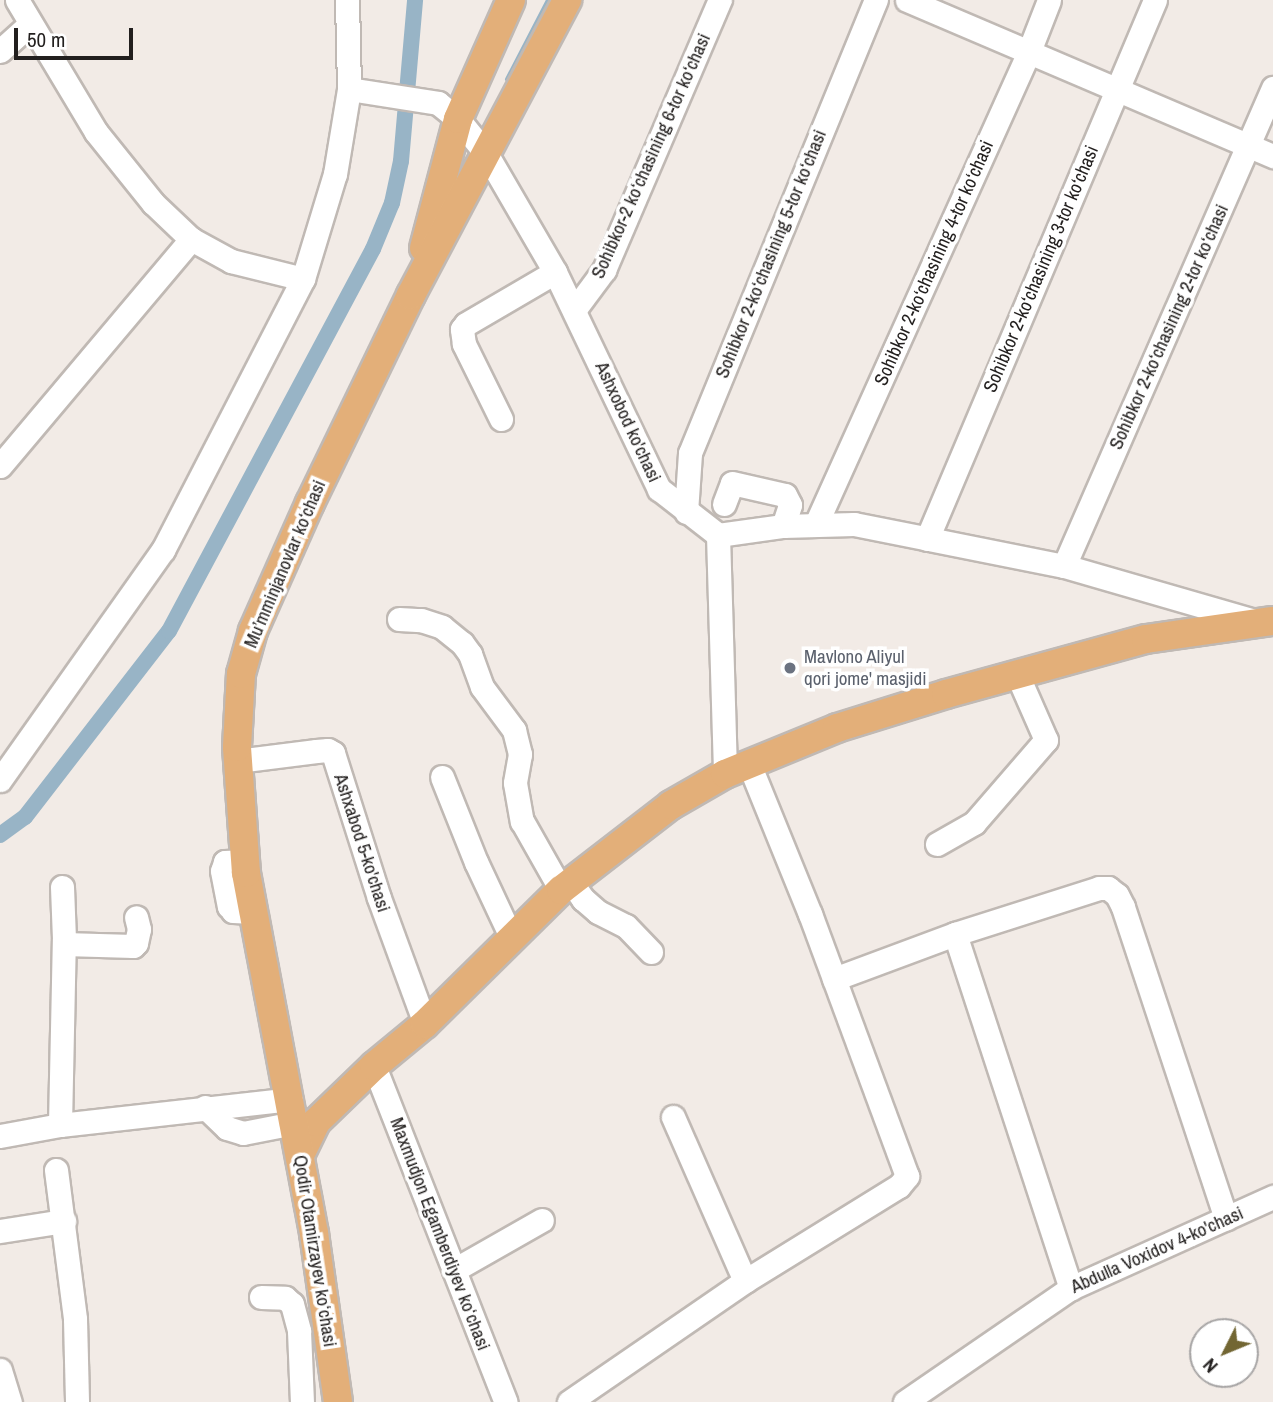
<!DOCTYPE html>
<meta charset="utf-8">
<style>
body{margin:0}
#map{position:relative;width:1273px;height:1402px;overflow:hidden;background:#f2ebe6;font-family:"Archivo Narrow",sans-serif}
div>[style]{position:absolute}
.stream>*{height:4.5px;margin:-2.25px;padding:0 2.25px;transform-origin:2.25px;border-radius:2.25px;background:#98b4c6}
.canal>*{height:16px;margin:-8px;padding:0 8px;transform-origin:8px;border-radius:8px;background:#98b4c6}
.roads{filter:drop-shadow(2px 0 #c0b9b4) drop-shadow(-2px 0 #c0b9b4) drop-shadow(0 2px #c0b9b4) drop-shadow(0 -2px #c0b9b4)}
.minor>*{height:23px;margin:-11.5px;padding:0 11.5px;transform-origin:11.5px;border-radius:11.5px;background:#fff}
.major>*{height:28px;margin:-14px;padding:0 14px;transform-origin:14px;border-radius:14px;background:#e3af79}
.dots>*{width:19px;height:19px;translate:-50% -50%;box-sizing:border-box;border:4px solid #fff;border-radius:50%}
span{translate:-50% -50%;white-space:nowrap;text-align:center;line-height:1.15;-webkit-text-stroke:7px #fff;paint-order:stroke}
.street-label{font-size:19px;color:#221f1e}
.worship-label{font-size:19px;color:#5b616d}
.left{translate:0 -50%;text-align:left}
.north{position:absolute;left:1189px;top:1318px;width:70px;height:70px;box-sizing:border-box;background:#fff;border:2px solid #a7a5a5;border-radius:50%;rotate:227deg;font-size:19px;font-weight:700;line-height:28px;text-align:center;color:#221f1e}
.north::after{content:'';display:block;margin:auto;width:24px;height:32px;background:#726633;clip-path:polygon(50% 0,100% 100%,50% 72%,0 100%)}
.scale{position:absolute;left:14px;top:28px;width:119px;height:32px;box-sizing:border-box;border:4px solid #221f1e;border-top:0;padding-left:9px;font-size:21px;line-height:24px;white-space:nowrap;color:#221f1e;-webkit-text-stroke:5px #fff;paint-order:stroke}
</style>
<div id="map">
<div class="stream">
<i style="left:507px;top:79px;width:89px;rotate:-62.6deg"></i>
</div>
<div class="canal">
<i style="left:0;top:835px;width:31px;rotate:-36deg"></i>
<i style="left:25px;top:817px;width:235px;rotate:-52.3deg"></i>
<i style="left:169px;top:631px;width:433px;rotate:-61.9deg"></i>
<i style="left:373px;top:249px;width:50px;rotate:-67.6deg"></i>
<i style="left:392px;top:203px;width:43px;rotate:-77.9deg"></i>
<i style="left:401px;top:161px;width:162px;rotate:-85deg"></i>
</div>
<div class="roads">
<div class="minor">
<i style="left:17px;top:0;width:154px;rotate:59.1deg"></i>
<i style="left:96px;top:132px;width:91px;rotate:51.2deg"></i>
<i style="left:153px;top:203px;width:52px;rotate:43.5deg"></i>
<i style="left:347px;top:0;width:89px;rotate:88.7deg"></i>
<i style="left:907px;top:0;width:398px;rotate:23.1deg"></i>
<i style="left:0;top:51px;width:40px;rotate:-42deg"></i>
<i style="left:575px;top:309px;width:49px;rotate:-53.4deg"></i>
<i style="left:604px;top:270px;width:294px;rotate:-66.8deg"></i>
<i style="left:501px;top:419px;width:84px;rotate:-116.3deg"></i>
<i style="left:464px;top:344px;width:15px;rotate:-98deg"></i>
<i style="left:462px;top:329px;width:6px;rotate:-51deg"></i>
<i style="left:466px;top:324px;width:103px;rotate:-30.3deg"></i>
<i style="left:0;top:466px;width:297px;rotate:-49.9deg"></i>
<i style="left:191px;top:239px;width:46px;rotate:28.8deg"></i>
<i style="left:231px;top:261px;width:74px;rotate:14deg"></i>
<i style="left:303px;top:279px;width:110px;rotate:-73.1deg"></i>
<i style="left:335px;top:174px;width:86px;rotate:-80.6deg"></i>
<i style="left:349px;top:89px;width:90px;rotate:8.9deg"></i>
<i style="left:438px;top:103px;width:26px;rotate:39deg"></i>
<i style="left:458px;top:119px;width:46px;rotate:51.1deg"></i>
<i style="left:487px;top:155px;width:135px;rotate:59.8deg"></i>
<i style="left:555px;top:272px;width:241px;rotate:64.4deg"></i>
<i style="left:659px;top:489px;width:75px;rotate:37.9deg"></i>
<i style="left:718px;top:535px;width:239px;rotate:88.3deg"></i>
<i style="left:724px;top:504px;width:22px;rotate:-69deg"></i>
<i style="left:732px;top:483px;width:54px;rotate:12.8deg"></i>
<i style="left:785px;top:495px;width:11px;rotate:63deg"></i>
<i style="left:790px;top:505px;width:22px;rotate:108deg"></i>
<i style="left:686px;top:512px;width:59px;rotate:-86.1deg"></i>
<i style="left:690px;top:453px;width:490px;rotate:-67.7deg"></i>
<i style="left:816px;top:524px;width:516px;rotate:-65.72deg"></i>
<i style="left:1028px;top:54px;width:58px;rotate:-68.7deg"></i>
<i style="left:718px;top:535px;width:66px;rotate:-7.9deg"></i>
<i style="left:783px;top:526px;width:71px;rotate:-1.6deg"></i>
<i style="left:854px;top:524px;width:214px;rotate:11.3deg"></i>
<i style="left:1064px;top:566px;width:198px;rotate:16.1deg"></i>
<i style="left:927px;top:539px;width:585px;rotate:-67.07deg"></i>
<i style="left:1064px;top:566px;width:522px;rotate:-66.38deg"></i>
<i style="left:399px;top:619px;width:22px;rotate:3deg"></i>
<i style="left:421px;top:620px;width:22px;rotate:18deg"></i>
<i style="left:442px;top:627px;width:26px;rotate:39deg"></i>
<i style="left:462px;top:643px;width:14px;rotate:54deg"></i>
<i style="left:470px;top:654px;width:35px;rotate:70deg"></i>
<i style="left:482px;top:687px;width:54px;rotate:53.3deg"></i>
<i style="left:514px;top:730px;width:25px;rotate:76deg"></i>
<i style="left:520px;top:754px;width:29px;rotate:100deg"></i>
<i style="left:515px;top:783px;width:39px;rotate:80deg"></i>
<i style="left:522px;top:821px;width:79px;rotate:60.5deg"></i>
<i style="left:237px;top:761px;width:80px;rotate:-7.2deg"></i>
<i style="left:316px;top:751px;width:12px;rotate:-5deg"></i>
<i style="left:328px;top:750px;width:6px;rotate:31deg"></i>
<i style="left:333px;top:753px;width:152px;rotate:72.4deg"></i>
<i style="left:379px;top:898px;width:134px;rotate:69.9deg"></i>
<i style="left:442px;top:777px;width:92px;rotate:68.2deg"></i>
<i style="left:476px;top:862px;width:85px;rotate:64.9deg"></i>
<i style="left:0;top:780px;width:282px;rotate:-54.7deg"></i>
<i style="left:163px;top:550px;width:305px;rotate:-62.7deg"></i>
<i style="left:937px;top:844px;width:43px;rotate:-29.6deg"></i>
<i style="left:974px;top:823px;width:110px;rotate:-49.1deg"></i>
<i style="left:1046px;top:740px;width:72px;rotate:-113.7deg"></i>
<i style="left:245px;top:861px;width:20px;rotate:177deg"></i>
<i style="left:225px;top:862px;width:9px;rotate:108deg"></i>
<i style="left:222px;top:871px;width:36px;rotate:79deg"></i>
<i style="left:229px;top:906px;width:6px;rotate:51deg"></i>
<i style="left:233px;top:911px;width:20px;rotate:3deg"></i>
<i style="left:571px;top:882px;width:21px;rotate:55deg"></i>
<i style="left:583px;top:899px;width:20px;rotate:41deg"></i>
<i style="left:598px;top:912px;width:31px;rotate:27deg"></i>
<i style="left:626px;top:926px;width:36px;rotate:46deg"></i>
<i style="left:955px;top:934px;width:373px;rotate:71.9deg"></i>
<i style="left:64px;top:944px;width:69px;rotate:1.7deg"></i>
<i style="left:133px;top:946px;width:4px;rotate:-45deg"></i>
<i style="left:136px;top:943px;width:14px;rotate:-78deg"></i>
<i style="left:139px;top:929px;width:12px;rotate:-104deg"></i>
<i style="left:834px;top:979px;width:129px;rotate:-20.4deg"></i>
<i style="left:955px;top:934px;width:151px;rotate:-17.7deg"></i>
<i style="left:1099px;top:888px;width:9px"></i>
<i style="left:1108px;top:888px;width:11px;rotate:38deg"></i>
<i style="left:1117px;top:895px;width:13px;rotate:63deg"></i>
<i style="left:1123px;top:907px;width:328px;rotate:71.7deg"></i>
<i style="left:374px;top:1066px;width:361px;rotate:68.6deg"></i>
<i style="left:205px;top:1107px;width:30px;rotate:44deg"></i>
<i style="left:227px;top:1128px;width:17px;rotate:17deg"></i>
<i style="left:243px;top:1133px;width:52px;rotate:-11.1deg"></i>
<i style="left:673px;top:1117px;width:179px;rotate:66.3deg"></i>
<i style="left:60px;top:1125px;width:186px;rotate:-88.8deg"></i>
<i style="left:64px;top:939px;width:52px;rotate:-92.2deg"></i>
<i style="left:0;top:1136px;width:61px;rotate:-10.4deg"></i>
<i style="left:60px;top:1125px;width:232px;rotate:-6.4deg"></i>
<i style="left:56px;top:1170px;width:150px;rotate:82.7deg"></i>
<i style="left:75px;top:1319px;width:83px;rotate:88.6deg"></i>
<i style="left:0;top:1231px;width:65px;rotate:-8.9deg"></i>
<i style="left:454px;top:1270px;width:101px;rotate:-29.6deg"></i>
<i style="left:261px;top:1297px;width:24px;rotate:2deg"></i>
<i style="left:285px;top:1298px;width:9px;rotate:41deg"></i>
<i style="left:292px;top:1304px;width:28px;rotate:75deg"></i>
<i style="left:299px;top:1331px;width:71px;rotate:87.6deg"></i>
<i style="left:0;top:1370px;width:34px;rotate:73deg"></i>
<i style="left:569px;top:1402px;width:214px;rotate:-34.5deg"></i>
<i style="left:745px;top:1281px;width:181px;rotate:-31.7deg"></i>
<i style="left:899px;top:1186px;width:13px;rotate:-51deg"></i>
<i style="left:907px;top:1176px;width:279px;rotate:-110.3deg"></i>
<i style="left:810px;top:914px;width:160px;rotate:-112.1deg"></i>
<i style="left:905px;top:1402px;width:201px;rotate:-34.5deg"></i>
<i style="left:1071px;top:1288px;width:222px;rotate:-24.3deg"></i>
</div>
<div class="major">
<i style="left:424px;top:248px;width:133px;rotate:-75.2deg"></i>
<i style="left:458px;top:119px;width:130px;rotate:-66deg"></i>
<i style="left:300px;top:1155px;width:37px;rotate:-64deg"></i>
<i style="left:316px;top:1122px;width:81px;rotate:-44deg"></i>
<i style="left:374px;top:1066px;width:66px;rotate:-39.5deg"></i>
<i style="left:425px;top:1024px;width:191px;rotate:-44.6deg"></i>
<i style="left:561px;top:890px;width:139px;rotate:-37.7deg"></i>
<i style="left:671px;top:805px;width:62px;rotate:-29.9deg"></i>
<i style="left:725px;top:774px;width:121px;rotate:-22.3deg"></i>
<i style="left:837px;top:728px;width:114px;rotate:-17.3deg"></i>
<i style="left:946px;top:694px;width:207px;rotate:-15.4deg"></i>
<i style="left:1146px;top:639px;width:128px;rotate:-8.1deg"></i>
<i style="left:338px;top:1402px;width:171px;rotate:-98.1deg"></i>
<i style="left:314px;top:1233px;width:366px;rotate:-100.7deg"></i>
<i style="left:246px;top:873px;width:126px;rotate:-94.1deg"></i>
<i style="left:237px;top:747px;width:73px;rotate:-86.9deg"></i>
<i style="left:241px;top:674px;width:45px;rotate:-74.4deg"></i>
<i style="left:253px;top:631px;width:140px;rotate:-66deg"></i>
<i style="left:310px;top:503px;width:231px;rotate:-64.1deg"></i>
<i style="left:411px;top:295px;width:334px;rotate:-62.1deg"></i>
</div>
</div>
<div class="dots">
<i style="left:790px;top:668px;background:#6b7280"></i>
</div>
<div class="street-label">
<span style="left:651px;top:156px;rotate:-66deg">Sohibkor-2 ko‘chasining 6-tor ko‘chasi</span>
<span style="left:771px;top:254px;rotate:-68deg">Sohibkor 2-ko‘chasining 5-tor ko‘chasi</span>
<span style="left:934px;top:263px;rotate:-66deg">Sohibkor 2-ko‘chasining 4-tor ko‘chasi</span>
<span style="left:1041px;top:269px;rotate:-67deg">Sohibkor 2-ko‘chasining 3-tor ko‘chasi</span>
<span style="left:1169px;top:327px;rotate:-66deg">Sohibkor 2-ko‘chasining 2-tor ko‘chasi</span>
<span style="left:628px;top:422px;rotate:65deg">Ashxobod ko'chasi</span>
<span style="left:285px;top:564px;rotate:-67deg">Mu’mminjanovlar ko‘chasi</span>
<span style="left:362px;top:843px;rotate:72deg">Ashxabod 5-ko'chasi</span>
<span style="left:440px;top:1234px;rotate:69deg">Maxmudjon Egamberdiyev koʻchasi</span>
<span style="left:1157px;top:1250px;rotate:-24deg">Abdulla Voxidov 4-ko'chasi</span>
<span style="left:315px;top:1251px;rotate:81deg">Qodir Otamirzayev koʻchasi</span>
</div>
<div class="worship-label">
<span class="left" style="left:804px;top:668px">Mavlono Aliyul<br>qori jome' masjidi</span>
</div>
<div class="north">N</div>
<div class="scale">50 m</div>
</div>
